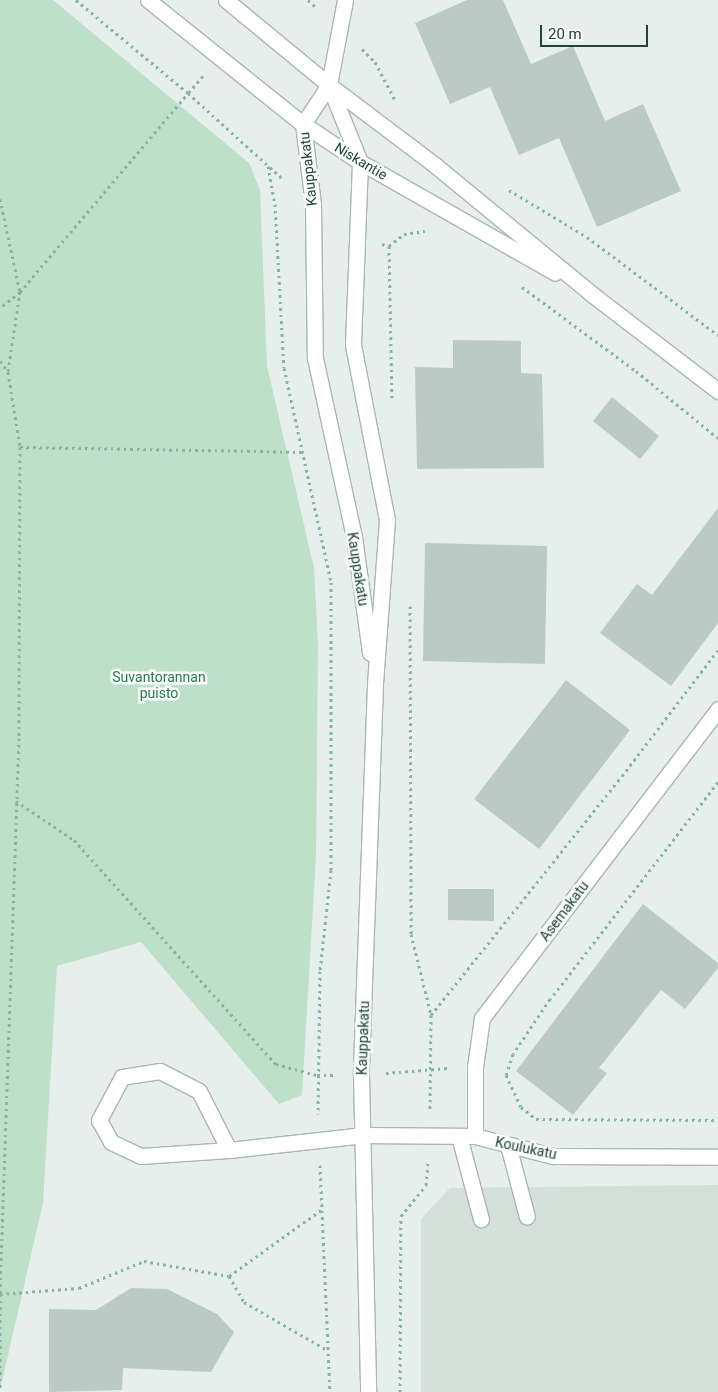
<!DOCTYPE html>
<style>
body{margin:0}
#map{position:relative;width:718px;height:1392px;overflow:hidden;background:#e6efeb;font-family:Roboto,sans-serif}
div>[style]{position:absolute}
.built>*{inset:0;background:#d4dfda}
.green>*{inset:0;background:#bfe0c8}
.building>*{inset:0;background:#bbcac4}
.path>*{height:3px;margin-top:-1.5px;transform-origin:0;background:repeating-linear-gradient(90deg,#86b3a5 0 2.5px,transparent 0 6.5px)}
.roads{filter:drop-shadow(1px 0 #a8b8b2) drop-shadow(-1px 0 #a8b8b2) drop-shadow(0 1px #a8b8b2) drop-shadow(0 -1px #a8b8b2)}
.service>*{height:15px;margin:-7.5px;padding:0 7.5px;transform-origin:7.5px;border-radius:7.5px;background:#fff}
.minor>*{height:15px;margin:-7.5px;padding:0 7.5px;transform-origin:7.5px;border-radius:7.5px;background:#fff}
.tertiary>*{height:15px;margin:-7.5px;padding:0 7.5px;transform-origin:7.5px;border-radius:7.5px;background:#fff}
span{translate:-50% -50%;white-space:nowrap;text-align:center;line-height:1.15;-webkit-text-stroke:5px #f7fbf9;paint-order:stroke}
.street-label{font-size:14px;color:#24423a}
.park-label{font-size:14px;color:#2d7a4b}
.scale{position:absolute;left:540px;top:25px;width:108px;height:22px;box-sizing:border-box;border:2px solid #24423a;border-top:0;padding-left:6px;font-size:15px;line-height:18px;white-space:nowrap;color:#24423a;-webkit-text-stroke:4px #f7fbf9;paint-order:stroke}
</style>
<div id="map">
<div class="built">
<i style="clip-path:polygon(718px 1185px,718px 1392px,421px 1392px,421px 1219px,450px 1188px)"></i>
</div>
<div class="green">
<i style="clip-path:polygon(0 0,53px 0,249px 163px,260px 190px,267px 366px,314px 568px,318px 644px,316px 857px,302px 1095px,279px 1104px,141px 942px,57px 966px,43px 1203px,0 1390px)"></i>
</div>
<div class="building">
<i style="clip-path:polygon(467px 0,503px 0,531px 64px,573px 46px,605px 121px,643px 104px,681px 191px,597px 227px,559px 138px,519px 155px,490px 87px,450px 104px,415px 23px)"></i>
<i style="clip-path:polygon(453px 340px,521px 341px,521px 373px,542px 374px,544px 468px,417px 469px,415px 367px,453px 368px)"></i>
<i style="clip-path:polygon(612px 397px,659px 436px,640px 459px,593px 421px)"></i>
<i style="clip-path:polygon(718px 508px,718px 623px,671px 686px,600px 633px,637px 584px,652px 595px)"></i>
<i style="clip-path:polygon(425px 543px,547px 546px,545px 664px,423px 661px)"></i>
<i style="clip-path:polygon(566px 680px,630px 730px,539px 849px,474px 799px)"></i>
<i style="clip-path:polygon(448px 889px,494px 889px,494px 921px,448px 920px)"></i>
<i style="clip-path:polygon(643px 904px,718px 963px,718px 968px,685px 1009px,661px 990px,599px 1068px,607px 1073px,573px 1115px,516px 1071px)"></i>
<i style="clip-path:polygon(131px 1288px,167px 1289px,217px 1314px,234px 1332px,211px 1372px,123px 1368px,122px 1390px,49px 1392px,49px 1309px,96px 1310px)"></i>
</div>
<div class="path">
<i style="left:308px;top:0;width:12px;rotate:42deg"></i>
<i style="left:362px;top:49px;width:18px;rotate:45deg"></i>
<i style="left:375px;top:62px;width:43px;rotate:62.2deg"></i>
<i style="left:203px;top:76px;width:23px;rotate:131deg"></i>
<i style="left:188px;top:93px;width:128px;rotate:42.2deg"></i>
<i style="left:268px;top:166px;width:39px;rotate:80deg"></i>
<i style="left:275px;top:204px;width:164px;rotate:86.9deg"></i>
<i style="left:284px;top:368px;width:219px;rotate:77.6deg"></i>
<i style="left:331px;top:582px;width:288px;rotate:90deg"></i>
<i style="left:331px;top:870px;width:102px;rotate:96.2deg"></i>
<i style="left:320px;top:971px;width:143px;rotate:90.8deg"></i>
<i style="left:509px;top:190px;width:91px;rotate:31.1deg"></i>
<i style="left:587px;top:237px;width:164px;rotate:36.8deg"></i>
<i style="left:0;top:199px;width:95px;rotate:77.9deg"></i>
<i style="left:20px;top:292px;width:26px;rotate:141deg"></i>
<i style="left:382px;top:244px;width:7px;rotate:16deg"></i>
<i style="left:389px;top:246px;width:19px;rotate:-39deg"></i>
<i style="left:404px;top:234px;width:21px;rotate:-8deg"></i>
<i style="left:389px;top:246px;width:153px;rotate:88.9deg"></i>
<i style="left:522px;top:287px;width:142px;rotate:36.4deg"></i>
<i style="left:636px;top:371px;width:106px;rotate:39.3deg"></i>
<i style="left:0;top:361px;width:14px;rotate:54deg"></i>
<i style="left:8px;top:372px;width:76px;rotate:80.9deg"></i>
<i style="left:20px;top:447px;width:291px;rotate:90.2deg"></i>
<i style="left:19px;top:738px;width:556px;rotate:91.96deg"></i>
<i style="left:0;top:1294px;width:98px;rotate:90deg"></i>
<i style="left:8px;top:371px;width:80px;rotate:-81.4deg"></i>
<i style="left:20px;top:292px;width:260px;rotate:-49.8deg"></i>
<i style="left:188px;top:93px;width:146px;rotate:-140.3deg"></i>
<i style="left:20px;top:447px;width:281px;rotate:1deg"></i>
<i style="left:410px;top:606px;width:328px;rotate:89.8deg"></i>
<i style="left:411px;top:934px;width:83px;rotate:76.1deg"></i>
<i style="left:431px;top:1015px;width:95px;rotate:90.6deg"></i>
<i style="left:718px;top:782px;width:274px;rotate:127.7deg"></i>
<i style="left:550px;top:999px;width:66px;rotate:123.9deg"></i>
<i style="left:513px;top:1054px;width:22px;rotate:108deg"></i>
<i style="left:506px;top:1075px;width:35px;rotate:65deg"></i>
<i style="left:521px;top:1107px;width:19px;rotate:39deg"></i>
<i style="left:536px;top:1119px;width:182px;rotate:0.3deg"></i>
<i style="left:16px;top:801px;width:70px;rotate:33.9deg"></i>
<i style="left:74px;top:840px;width:302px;rotate:48deg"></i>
<i style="left:276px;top:1064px;width:42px;rotate:15deg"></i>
<i style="left:317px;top:1075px;width:18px"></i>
<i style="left:431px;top:1015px;width:306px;rotate:-51.4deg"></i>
<i style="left:622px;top:776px;width:158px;rotate:-52.7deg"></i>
<i style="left:386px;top:1073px;width:63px;rotate:-4.5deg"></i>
<i style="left:320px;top:1165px;width:227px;rotate:87.5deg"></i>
<i style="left:321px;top:1210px;width:113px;rotate:144.3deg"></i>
<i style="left:229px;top:1276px;width:30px;rotate:60deg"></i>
<i style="left:244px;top:1302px;width:96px;rotate:30deg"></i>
<i style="left:0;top:1294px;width:79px;rotate:-4.3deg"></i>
<i style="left:79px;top:1288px;width:70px;rotate:-22.6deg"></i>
<i style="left:144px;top:1261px;width:86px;rotate:10deg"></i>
<i style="left:400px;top:1392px;width:176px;rotate:-89.7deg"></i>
<i style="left:401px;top:1216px;width:40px;rotate:-51deg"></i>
<i style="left:426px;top:1185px;width:24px;rotate:-85deg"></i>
</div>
<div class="roads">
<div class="service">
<i style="left:459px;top:1136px;width:86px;rotate:75.2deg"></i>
<i style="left:508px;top:1145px;width:74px;rotate:75.2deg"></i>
<i style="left:229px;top:1150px;width:66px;rotate:-117deg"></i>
<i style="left:199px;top:1091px;width:44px;rotate:-152.9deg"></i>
<i style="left:160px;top:1071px;width:38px;rotate:171deg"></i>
<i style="left:122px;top:1077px;width:49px;rotate:118.1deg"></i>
<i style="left:99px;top:1120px;width:25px;rotate:61deg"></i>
<i style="left:111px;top:1142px;width:33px;rotate:25deg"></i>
<i style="left:141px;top:1156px;width:88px;rotate:-3.9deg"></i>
<i style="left:229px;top:1150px;width:136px;rotate:-6.3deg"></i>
</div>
<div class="minor">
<i style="left:345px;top:0;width:86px;rotate:100.7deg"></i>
<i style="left:329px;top:85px;width:47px;rotate:123.7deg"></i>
<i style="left:303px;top:124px;width:81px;rotate:82.9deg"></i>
<i style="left:313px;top:204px;width:154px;rotate:89.3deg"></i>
<i style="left:315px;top:358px;width:183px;rotate:77.7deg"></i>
<i style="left:354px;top:537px;width:117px;rotate:82.1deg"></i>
<i style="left:329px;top:85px;width:83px;rotate:68.1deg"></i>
<i style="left:360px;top:162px;width:183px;rotate:92.2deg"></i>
<i style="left:353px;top:345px;width:178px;rotate:79deg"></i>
<i style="left:387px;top:520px;width:165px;rotate:94.2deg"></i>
<i style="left:375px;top:685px;width:390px;rotate:92.1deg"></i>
<i style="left:361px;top:1075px;width:317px;rotate:88.7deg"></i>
<i style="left:364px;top:1135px;width:111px;rotate:0.5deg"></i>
<i style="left:475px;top:1136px;width:81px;rotate:14.4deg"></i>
<i style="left:553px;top:1156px;width:165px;rotate:0.3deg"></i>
<i style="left:475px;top:1136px;width:69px;rotate:-90deg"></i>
<i style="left:475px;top:1067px;width:49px;rotate:-81.9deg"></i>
<i style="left:482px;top:1018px;width:389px;rotate:-52.6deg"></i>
</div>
<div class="tertiary">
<i style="left:148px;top:0;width:198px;rotate:38.7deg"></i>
<i style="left:303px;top:124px;width:69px;rotate:33.7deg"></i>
<i style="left:360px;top:162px;width:224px;rotate:29.6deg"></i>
<i style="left:226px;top:0;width:134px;rotate:39.5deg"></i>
<i style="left:329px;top:85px;width:134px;rotate:37.1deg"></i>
<i style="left:436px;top:166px;width:203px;rotate:39.4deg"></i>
<i style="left:593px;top:295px;width:158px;rotate:37.5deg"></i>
</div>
</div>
<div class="street-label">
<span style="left:361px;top:161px;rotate:31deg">Niskantie</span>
<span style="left:308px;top:169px;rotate:-96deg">Kauppakatu</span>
<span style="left:358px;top:569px;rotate:81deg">Kauppakatu</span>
<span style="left:564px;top:911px;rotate:-53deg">Asemakatu</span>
<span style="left:363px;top:1038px;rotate:-88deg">Kauppakatu</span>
<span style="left:526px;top:1148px;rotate:12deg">Koulukatu</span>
</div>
<div class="park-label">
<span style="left:159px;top:685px">Suvantorannan<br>puisto</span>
</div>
<div class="scale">20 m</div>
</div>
